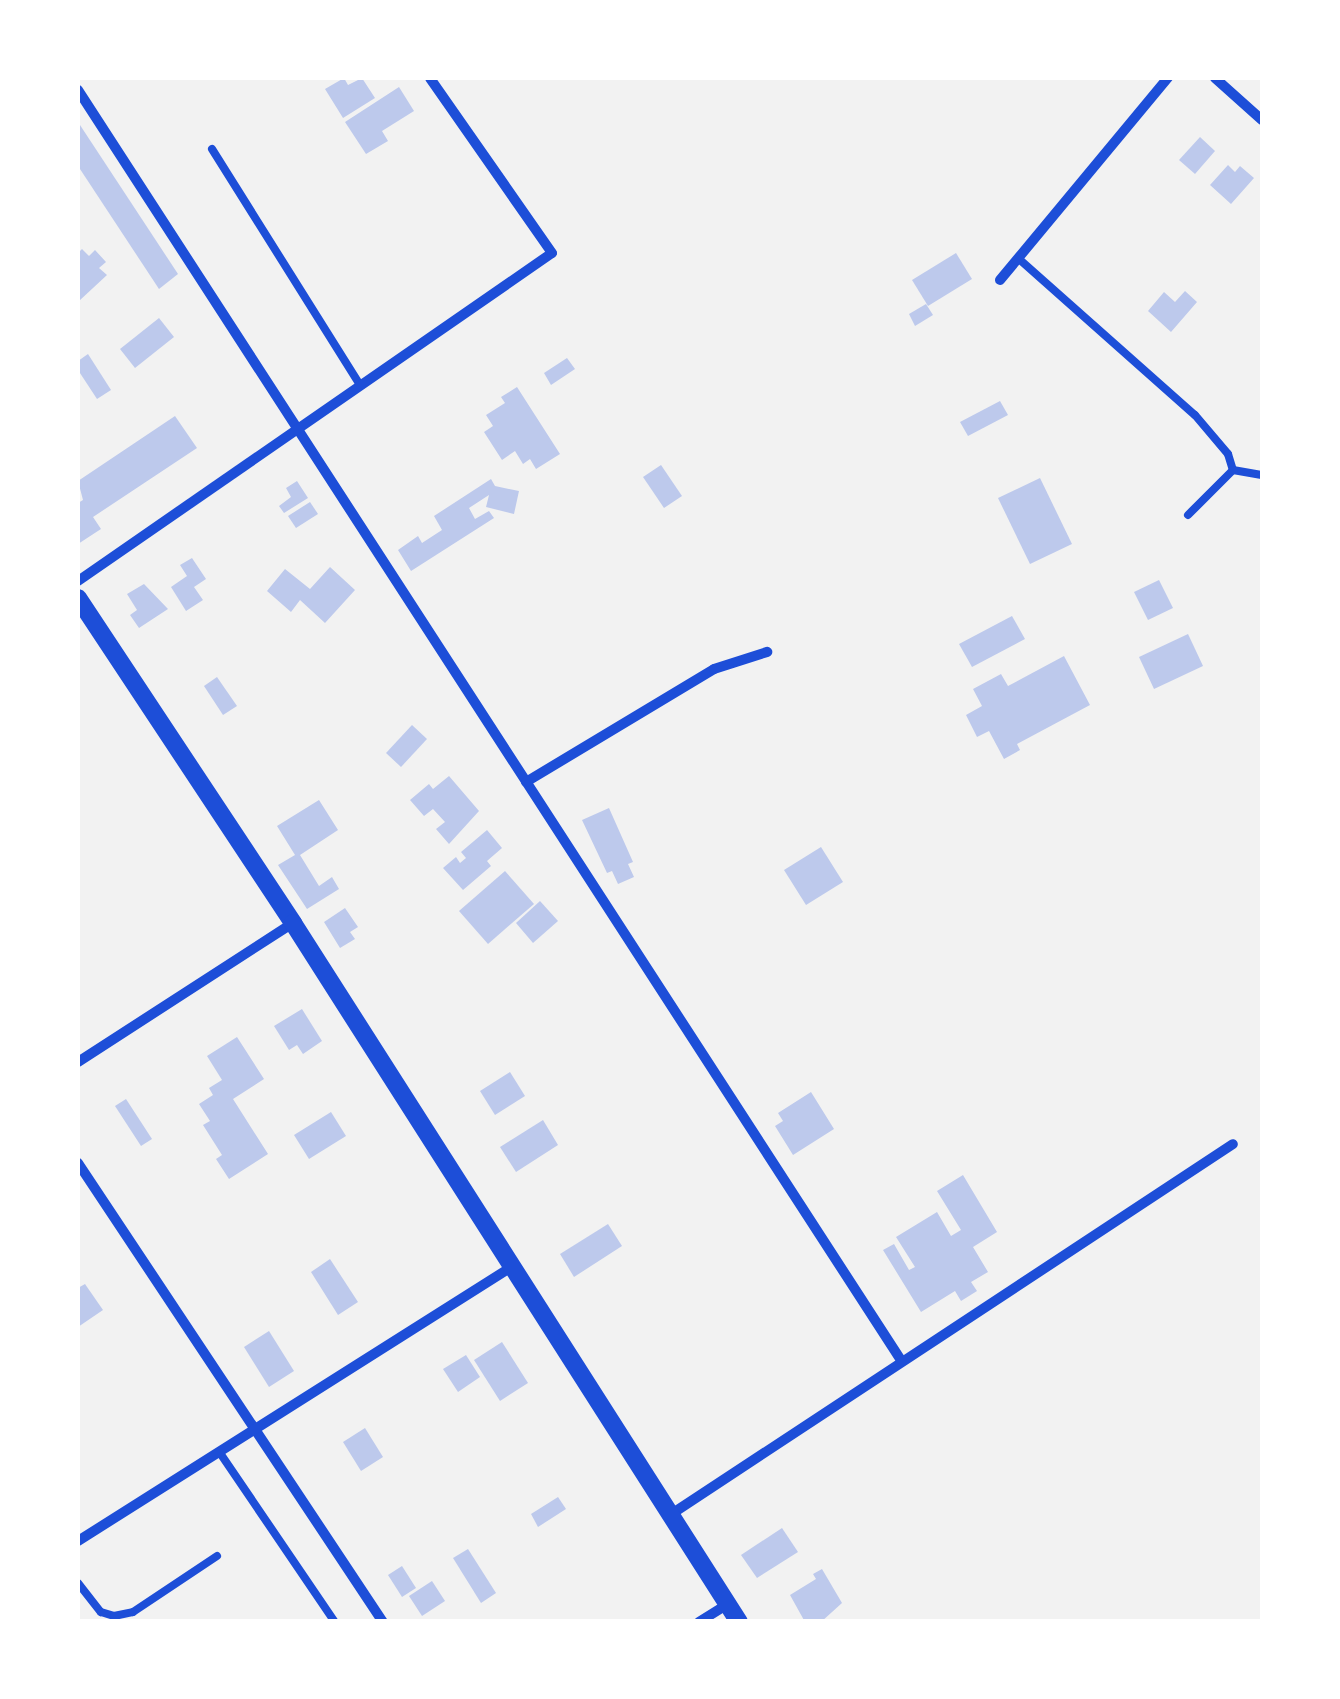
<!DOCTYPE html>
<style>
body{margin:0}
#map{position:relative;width:1340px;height:1699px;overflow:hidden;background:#f2f2f2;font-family:Roboto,sans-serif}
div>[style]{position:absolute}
.building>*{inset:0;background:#bdc9ec}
.service>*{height:8px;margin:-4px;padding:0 4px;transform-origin:4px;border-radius:4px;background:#1d4ed8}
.minor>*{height:10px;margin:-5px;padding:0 5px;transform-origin:5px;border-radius:5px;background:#1d4ed8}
.tertiary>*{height:18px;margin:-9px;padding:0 9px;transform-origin:9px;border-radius:9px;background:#1d4ed8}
span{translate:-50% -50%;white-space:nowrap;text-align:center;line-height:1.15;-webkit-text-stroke:9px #fff;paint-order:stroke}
.frame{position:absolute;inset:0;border:80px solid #fff;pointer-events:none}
</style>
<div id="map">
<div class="building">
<i style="clip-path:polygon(344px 78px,348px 85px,362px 78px,375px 98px,343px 118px,325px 89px)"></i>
<i style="clip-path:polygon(399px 87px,414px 111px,382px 131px,388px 141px,366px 154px,345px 122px)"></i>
<i style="clip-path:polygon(78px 122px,178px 274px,159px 289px,78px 166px)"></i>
<i style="clip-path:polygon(1200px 137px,1215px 151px,1195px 174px,1179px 160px)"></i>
<i style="clip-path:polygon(1228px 165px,1235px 172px,1240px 166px,1254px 178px,1231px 204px,1210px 185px)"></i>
<i style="clip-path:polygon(82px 249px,89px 256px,95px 250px,106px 262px,99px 268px,107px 275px,79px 301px,78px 253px)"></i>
<i style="clip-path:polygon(956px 253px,972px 279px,928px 306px,912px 280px)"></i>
<i style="clip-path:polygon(1185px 291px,1197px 302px,1171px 332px,1148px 311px,1164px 292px,1175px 302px)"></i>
<i style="clip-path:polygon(926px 304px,933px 315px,915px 326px,909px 314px)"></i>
<i style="clip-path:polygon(159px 318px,174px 337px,135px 368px,120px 349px)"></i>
<i style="clip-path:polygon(88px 354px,111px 390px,97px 399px,78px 370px,78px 361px)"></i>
<i style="clip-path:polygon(567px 358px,575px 369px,551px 385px,544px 373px)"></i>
<i style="clip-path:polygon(517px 387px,560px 454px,536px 469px,530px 459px,523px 464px,515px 451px,502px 460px,484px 432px,493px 426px,486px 415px,505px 403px,501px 397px)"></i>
<i style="clip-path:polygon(1000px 401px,1008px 415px,968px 436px,960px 422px)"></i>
<i style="clip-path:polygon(175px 416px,197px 448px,93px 517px,101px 529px,78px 544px,78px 503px,83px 500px,78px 481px)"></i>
<i style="clip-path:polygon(661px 465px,682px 496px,664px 508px,643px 477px)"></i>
<i style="clip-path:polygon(1040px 478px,1072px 544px,1030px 564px,998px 498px)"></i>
<i style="clip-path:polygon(491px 479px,495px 486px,519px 491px,514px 514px,486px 507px,489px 495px,469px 508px,475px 519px,489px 511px,494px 518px,411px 571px,398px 550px,418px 536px,422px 543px,442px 530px,434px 516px)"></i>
<i style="clip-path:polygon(297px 481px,308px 498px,284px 513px,279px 506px,291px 497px,286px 488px)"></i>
<i style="clip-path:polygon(310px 502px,318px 514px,296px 528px,288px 516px)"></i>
<i style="clip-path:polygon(192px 558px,206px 579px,194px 587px,203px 600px,186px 611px,171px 587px,187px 576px,180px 565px)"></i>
<i style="clip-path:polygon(330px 567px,355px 590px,325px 623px,300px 600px,291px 612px,267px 591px,285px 569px,310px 589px)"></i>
<i style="clip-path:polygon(1159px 580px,1173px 608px,1148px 620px,1134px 592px)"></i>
<i style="clip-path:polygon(144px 584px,168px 609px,139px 628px,130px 615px,137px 610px,127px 594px)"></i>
<i style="clip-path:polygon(1012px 616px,1025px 639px,972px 667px,959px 644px)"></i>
<i style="clip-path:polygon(1188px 634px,1203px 666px,1154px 689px,1139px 657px)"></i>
<i style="clip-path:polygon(1064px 656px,1090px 705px,1017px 744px,1020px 750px,1004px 759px,989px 731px,977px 737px,966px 715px,982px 706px,973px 689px,1001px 674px,1008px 686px)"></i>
<i style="clip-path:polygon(217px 677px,237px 706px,223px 715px,204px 686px)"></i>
<i style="clip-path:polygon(412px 725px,427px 739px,401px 767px,386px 753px)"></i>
<i style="clip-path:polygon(449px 776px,479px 811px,449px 844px,436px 829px,445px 822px,433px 809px,424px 816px,410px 800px,429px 784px,433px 789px)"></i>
<i style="clip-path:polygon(319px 800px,338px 830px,300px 855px,319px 886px,332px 877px,339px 889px,307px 909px,278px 865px,295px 855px,277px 826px)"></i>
<i style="clip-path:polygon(609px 808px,633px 862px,628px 864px,634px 877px,618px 884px,612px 871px,607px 873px,582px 820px)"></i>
<i style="clip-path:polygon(487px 830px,502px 848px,487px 861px,491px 866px,463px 890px,443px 868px,456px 857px,460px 863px,466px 858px,461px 852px)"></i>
<i style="clip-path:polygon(821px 847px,843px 882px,806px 905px,784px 870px)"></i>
<i style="clip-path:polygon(505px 871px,534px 904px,488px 944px,459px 911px)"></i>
<i style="clip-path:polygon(540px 901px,558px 921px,533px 943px,516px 923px)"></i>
<i style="clip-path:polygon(345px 908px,358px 927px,350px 932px,355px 939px,340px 948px,324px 922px)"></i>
<i style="clip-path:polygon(302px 1009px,322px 1041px,303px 1054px,297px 1045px,289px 1050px,274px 1026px)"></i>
<i style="clip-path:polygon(237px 1037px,264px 1079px,233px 1099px,268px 1154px,229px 1179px,216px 1159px,222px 1155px,203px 1125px,210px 1121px,199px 1104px,213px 1095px,209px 1088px,222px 1080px,207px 1056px)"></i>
<i style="clip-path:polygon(510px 1072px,525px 1096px,495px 1115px,480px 1091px)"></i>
<i style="clip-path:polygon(811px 1092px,834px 1129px,793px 1155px,775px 1126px,783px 1121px,778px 1113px)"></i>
<i style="clip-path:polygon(126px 1099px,152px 1139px,141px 1146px,115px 1106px)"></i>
<i style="clip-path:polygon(331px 1112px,346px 1136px,309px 1159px,294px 1135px)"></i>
<i style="clip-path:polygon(543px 1120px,558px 1145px,516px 1172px,500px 1147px)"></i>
<i style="clip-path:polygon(963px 1175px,997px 1232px,973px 1247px,988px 1272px,971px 1282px,977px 1291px,961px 1301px,955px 1291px,921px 1312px,883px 1250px,894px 1244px,909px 1270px,915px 1267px,896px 1237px,937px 1212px,951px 1236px,961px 1230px,937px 1191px)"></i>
<i style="clip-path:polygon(608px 1224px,622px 1246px,574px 1277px,560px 1254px)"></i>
<i style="clip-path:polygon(330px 1259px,358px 1302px,338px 1315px,311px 1272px)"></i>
<i style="clip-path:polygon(85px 1284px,103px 1310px,78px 1327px,78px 1288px)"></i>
<i style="clip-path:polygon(269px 1331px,294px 1371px,269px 1387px,244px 1347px)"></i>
<i style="clip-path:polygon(502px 1342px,528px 1383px,500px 1401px,474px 1360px)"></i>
<i style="clip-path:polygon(466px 1355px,480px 1377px,458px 1392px,443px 1369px)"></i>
<i style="clip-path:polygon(365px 1428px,383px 1457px,361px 1471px,343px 1442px)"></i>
<i style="clip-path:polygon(558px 1497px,566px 1509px,538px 1527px,531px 1514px)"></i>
<i style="clip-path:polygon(782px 1528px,798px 1552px,757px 1578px,741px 1555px)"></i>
<i style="clip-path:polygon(468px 1549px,496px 1593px,481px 1603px,453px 1558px)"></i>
<i style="clip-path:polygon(402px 1566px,416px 1588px,402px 1597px,388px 1575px)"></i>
<i style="clip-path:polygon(822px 1569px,842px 1603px,821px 1622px,805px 1622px,790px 1595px,816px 1579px,813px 1574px)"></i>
<i style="clip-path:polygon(432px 1581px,445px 1601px,422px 1616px,409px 1596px)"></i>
</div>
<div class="service">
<i style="left:212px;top:149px;width:279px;rotate:57.9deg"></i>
<i style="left:1019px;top:259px;width:235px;rotate:41.6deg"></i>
<i style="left:1195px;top:415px;width:51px;rotate:49.8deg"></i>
<i style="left:1228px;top:454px;width:17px;rotate:73deg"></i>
<i style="left:1233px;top:470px;width:29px;rotate:10deg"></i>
<i style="left:1188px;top:515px;width:64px;rotate:-45deg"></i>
<i style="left:220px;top:1453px;width:204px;rotate:55.8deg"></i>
<i style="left:78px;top:1583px;width:37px;rotate:52deg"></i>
<i style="left:101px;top:1612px;width:14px;rotate:17deg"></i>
<i style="left:114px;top:1616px;width:19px;rotate:-12deg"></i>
<i style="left:133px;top:1612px;width:101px;rotate:-33.7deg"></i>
</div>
<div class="minor">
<i style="left:1215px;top:78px;width:63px;rotate:41.8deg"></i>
<i style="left:78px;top:90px;width:1513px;rotate:57.06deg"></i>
<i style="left:1000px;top:280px;width:263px;rotate:-50.3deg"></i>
<i style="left:78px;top:581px;width:576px;rotate:-34.68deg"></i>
<i style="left:552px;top:253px;width:213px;rotate:-124.9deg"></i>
<i style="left:526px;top:782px;width:219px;rotate:-31deg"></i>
<i style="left:714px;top:669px;width:56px;rotate:-17.8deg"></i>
<i style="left:78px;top:1062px;width:256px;rotate:-32.9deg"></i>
<i style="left:78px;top:1163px;width:551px;rotate:56.4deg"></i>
<i style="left:670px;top:1515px;width:674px;rotate:-33.38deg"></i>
<i style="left:78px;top:1541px;width:515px;rotate:-32.3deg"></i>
<i style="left:699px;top:1622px;width:34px;rotate:-32deg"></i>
</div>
<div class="tertiary">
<i style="left:78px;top:598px;width:390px;rotate:56.5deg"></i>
<i style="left:293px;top:923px;width:829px;rotate:57.46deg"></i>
</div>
<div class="frame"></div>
</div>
